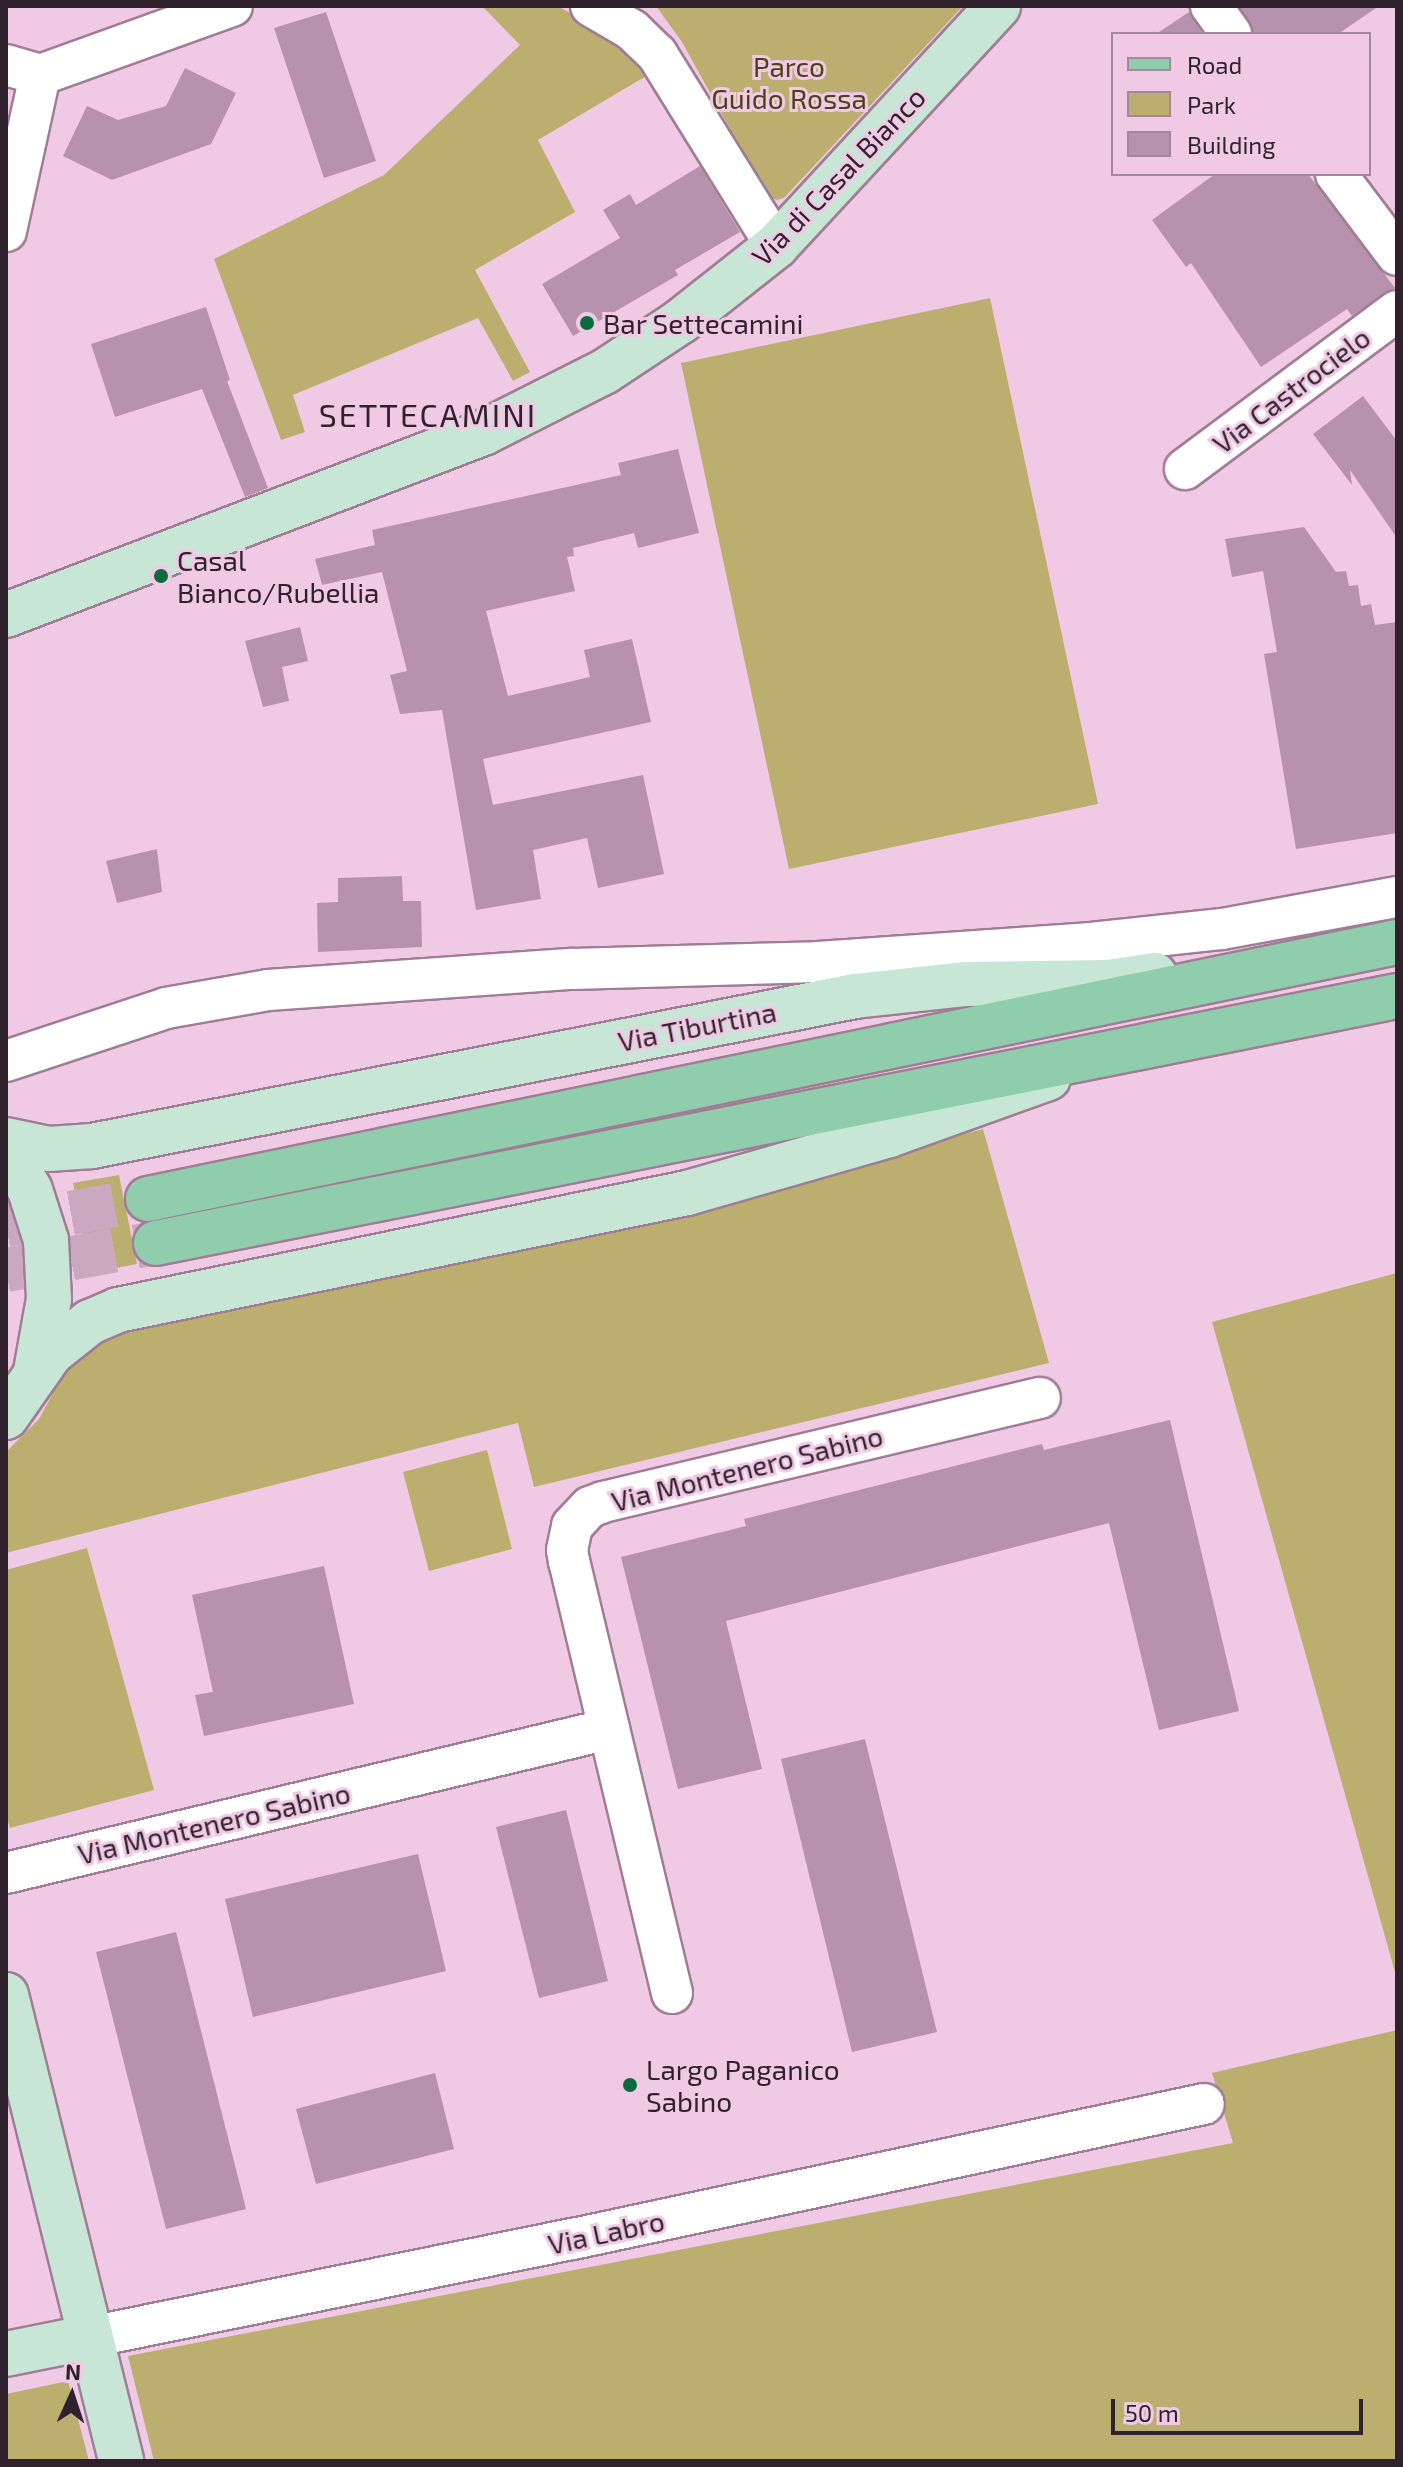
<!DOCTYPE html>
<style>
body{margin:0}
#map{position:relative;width:1403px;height:2467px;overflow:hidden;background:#f0cae5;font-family:"Exo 2",sans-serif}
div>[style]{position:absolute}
.green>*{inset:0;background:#bcae6f}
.building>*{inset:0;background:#b692ac}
.primary-tunnel>*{height:44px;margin-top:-22px;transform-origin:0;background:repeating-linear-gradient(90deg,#caa8c0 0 44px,transparent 0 66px)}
.roads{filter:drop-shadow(2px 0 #a07d96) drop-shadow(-2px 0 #a07d96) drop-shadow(0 2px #a07d96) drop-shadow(0 -2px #a07d96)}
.street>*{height:40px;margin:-20px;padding:0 20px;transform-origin:20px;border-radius:20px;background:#fff}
.secondary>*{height:44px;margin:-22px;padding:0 22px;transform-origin:22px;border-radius:22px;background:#c7e6d5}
.primary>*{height:44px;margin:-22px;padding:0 22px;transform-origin:22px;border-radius:22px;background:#8fcdac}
.dots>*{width:22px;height:22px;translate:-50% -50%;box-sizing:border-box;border:4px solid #f0cae5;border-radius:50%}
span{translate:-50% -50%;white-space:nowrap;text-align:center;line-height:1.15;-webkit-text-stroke:6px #f0cae5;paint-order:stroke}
.park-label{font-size:28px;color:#4b4216}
.street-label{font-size:28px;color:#30222d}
.poi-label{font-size:28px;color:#30222d}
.left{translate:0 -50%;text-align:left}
.quarter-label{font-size:32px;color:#30222d;letter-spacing:2px}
.frame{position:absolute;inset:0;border:8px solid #30222d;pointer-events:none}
.legend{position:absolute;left:1111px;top:32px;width:260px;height:144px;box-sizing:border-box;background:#f0cae5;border:2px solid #a3879b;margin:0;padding:10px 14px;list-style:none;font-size:24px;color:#30222d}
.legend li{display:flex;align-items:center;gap:16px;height:40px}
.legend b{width:40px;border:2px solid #a3879b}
.north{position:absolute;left:32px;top:2355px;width:80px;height:80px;-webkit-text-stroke:6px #f0cae5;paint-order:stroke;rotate:3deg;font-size:22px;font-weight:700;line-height:32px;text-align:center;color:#30222d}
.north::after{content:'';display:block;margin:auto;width:28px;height:36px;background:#30222d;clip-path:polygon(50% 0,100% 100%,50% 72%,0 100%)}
.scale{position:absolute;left:1111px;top:2399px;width:252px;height:36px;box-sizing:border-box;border:4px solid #30222d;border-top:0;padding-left:10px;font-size:24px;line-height:28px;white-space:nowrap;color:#30222d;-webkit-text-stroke:6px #f0cae5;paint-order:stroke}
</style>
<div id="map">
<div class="green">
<i style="clip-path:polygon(482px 6px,557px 6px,606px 31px,653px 72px,538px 140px,575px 212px,475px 270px,530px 372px,513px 381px,478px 318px,293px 395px,305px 432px,281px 440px,214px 259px,384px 175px,520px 45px)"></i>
<i style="clip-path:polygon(656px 6px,963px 6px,784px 198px,777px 200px,767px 196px,682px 42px)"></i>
<i style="clip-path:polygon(990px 298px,1098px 804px,789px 869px,681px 363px)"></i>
<i style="clip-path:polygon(983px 1129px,1049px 1363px,534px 1487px,518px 1423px,6px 1553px,6px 1452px,39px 1419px,59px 1382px,88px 1347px,141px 1320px,706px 1203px)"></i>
<i style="clip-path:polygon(119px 1175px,137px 1264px,90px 1273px,73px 1183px)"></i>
<i style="clip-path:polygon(1397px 1273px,1397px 1979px,1212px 1322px)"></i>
<i style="clip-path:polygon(487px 1450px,512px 1549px,429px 1571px,403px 1472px)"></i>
<i style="clip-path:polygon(87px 1548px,154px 1790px,10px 1828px,6px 1813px,6px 1570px)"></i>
<i style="clip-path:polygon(1397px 2030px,1397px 2461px,154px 2461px,128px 2356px,1233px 2143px,1212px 2073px)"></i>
<i style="clip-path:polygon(68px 2381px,89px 2461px,6px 2461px,6px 2394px)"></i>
</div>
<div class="building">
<i style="clip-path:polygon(1239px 6px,1379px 6px,1338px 34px,1254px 34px)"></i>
<i style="clip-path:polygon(326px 12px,376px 161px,324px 178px,274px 28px)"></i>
<i style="clip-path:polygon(1189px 12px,1203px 34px,1156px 34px)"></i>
<i style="clip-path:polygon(185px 68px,236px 93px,211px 144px,112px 180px,63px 156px,87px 106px,118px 120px,166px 106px)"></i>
<i style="clip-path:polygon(700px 166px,740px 232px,675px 270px,678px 275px,573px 336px,542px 284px,620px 238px,603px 210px,630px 194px,636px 205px)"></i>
<i style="clip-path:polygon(1215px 174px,1308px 174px,1395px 288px,1352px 316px,1347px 309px,1261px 367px,1191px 263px,1186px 267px,1152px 220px)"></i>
<i style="clip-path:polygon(206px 307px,230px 380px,227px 381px,268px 488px,245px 497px,202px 389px,115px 417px,91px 344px)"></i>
<i style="clip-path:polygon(1363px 396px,1397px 441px,1397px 538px,1350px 470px,1352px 485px,1313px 434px)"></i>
<i style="clip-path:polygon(678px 449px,699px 533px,638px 548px,634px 533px,573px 548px,574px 556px,567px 557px,575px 591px,486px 611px,508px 696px,590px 677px,584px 650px,632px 639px,651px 722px,483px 759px,493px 805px,643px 775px,664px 874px,598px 888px,587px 838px,533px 850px,541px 899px,476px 910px,442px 710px,400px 714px,390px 675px,407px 671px,382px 572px,322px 585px,315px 559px,375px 545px,372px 530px,621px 475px,618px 463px)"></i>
<i style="clip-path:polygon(1304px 527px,1336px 572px,1346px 571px,1349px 586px,1358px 585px,1361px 606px,1371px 604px,1375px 625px,1397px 622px,1397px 833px,1296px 849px,1264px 654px,1277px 652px,1263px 571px,1232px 577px,1225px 539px)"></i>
<i style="clip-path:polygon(300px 627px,308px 661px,282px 667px,289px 701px,263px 707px,245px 641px)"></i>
<i style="clip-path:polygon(157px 849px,162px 892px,117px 903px,106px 861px)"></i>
<i style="clip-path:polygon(402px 876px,403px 901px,421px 901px,422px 947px,318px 952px,317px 903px,338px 902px,338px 878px)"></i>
<i style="clip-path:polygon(1170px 1420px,1239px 1711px,1159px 1730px,1109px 1523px,726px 1621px,762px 1769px,678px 1789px,621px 1557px,746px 1526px,744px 1519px,1042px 1444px,1044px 1450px)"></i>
<i style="clip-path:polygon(324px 1566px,354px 1704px,204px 1736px,195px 1695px,213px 1692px,192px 1595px)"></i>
<i style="clip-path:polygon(865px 1739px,937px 2032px,852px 2052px,781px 1759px)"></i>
<i style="clip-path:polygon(566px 1810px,608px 1981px,539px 1998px,496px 1827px)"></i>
<i style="clip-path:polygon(418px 1854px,446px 1971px,253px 2017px,225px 1899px)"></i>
<i style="clip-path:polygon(176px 1932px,246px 2209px,166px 2229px,96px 1952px)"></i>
<i style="clip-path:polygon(435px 2073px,454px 2149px,316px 2184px,296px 2109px)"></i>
</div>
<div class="primary-tunnel">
<i style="left:6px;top:1225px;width:144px;rotate:-10.4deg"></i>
<i style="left:6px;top:1270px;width:152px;rotate:-10.2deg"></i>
</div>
<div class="roads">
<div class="street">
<i style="left:591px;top:6px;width:48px;rotate:30.3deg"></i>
<i style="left:632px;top:30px;width:35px;rotate:44deg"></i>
<i style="left:657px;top:54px;width:226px;rotate:58.2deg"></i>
<i style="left:1211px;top:6px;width:34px;rotate:54deg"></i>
<i style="left:6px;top:65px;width:35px;rotate:16deg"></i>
<i style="left:40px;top:75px;width:204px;rotate:-19.8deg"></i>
<i style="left:1336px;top:174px;width:101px;rotate:53deg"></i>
<i style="left:6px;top:231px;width:160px;rotate:-77.7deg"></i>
<i style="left:1185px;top:469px;width:264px;rotate:-36.7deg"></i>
<i style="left:6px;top:1061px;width:169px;rotate:-18.3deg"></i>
<i style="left:166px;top:1008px;width:104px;rotate:-10deg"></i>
<i style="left:268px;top:990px;width:305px;rotate:-4deg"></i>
<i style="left:572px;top:969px;width:246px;rotate:-1.6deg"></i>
<i style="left:818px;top:962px;width:274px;rotate:-4deg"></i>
<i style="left:1091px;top:943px;width:132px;rotate:-6.1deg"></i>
<i style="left:1222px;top:929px;width:178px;rotate:-10.4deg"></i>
<i style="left:6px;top:1873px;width:620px;rotate:-13.43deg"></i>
<i style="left:672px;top:1993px;width:443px;rotate:-103.4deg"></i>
<i style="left:569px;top:1562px;width:12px;rotate:-99deg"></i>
<i style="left:567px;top:1550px;width:25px;rotate:-78deg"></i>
<i style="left:572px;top:1526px;width:26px;rotate:-47deg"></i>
<i style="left:590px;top:1507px;width:14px;rotate:-21deg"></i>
<i style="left:603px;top:1502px;width:449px;rotate:-13.4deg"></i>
<i style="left:90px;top:2337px;width:493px;rotate:-11.5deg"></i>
<i style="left:573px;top:2239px;width:645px;rotate:-12.08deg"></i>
</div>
<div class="secondary">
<i style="left:6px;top:615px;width:511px;rotate:-20.88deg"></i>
<i style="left:483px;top:433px;width:136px;rotate:-26.8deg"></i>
<i style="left:604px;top:372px;width:92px;rotate:-33.5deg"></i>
<i style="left:681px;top:321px;width:121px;rotate:-38.3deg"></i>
<i style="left:776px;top:246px;width:327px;rotate:-47.2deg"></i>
<i style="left:6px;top:1140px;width:44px;rotate:11.8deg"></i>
<i style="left:49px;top:1149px;width:43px;rotate:-4deg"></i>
<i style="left:92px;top:1146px;width:778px;rotate:-11.12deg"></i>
<i style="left:855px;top:996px;width:112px;rotate:-6.2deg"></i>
<i style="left:966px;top:984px;width:142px;rotate:-0.8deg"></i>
<i style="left:1108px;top:982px;width:47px;rotate:-8.7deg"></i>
<i style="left:6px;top:1148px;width:48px;rotate:60.3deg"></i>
<i style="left:30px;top:1190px;width:52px;rotate:72.3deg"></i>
<i style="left:46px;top:1240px;width:59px;rotate:87.1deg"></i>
<i style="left:49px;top:1299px;width:73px;rotate:100.2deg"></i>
<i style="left:6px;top:1417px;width:78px;rotate:-54.9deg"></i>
<i style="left:51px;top:1353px;width:50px;rotate:-38.5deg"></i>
<i style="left:90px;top:1322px;width:30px;rotate:-23deg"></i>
<i style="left:118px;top:1310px;width:581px;rotate:-11.62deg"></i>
<i style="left:687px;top:1193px;width:210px;rotate:-16deg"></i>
<i style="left:889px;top:1135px;width:169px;rotate:-19.7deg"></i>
<i style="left:6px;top:1995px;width:480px;rotate:76.1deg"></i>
<i style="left:6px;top:2354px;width:86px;rotate:-11.4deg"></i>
</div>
<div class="primary">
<i style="left:148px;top:1199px;width:1275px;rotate:-11.63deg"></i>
<i style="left:156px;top:1243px;width:1265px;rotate:-11.26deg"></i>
</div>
</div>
<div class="dots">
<i style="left:587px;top:323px;background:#0a6b3f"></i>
<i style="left:161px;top:576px;background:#0a6b3f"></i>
<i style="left:630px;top:2085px;background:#0a6b3f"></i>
</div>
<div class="park-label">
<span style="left:789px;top:82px">Parco<br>Guido Rossa</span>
</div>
<div class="street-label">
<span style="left:838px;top:176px;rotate:-46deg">Via di Casal Bianco</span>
<span style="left:1291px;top:390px;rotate:-37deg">Via Castrocielo</span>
<span style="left:697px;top:1026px;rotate:-11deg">Via Tiburtina</span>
<span style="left:747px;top:1468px;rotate:-14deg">Via Montenero Sabino</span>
<span style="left:214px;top:1823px;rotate:-13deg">Via Montenero Sabino</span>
<span style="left:606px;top:2232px;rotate:-12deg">Via Labro</span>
</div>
<div class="poi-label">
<span class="left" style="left:603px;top:323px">Bar Settecamini</span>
<span class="left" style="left:177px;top:576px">Casal<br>Bianco/Rubellia</span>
<span class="left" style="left:646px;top:2085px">Largo Paganico<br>Sabino</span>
</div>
<div class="quarter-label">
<span style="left:428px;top:414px">SETTECAMINI</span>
</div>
<div class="frame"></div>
<ul class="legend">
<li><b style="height:10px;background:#8fcdac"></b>Road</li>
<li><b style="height:22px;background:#bcae6f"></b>Park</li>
<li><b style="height:22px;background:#b692ac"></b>Building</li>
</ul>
<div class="north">N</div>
<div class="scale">50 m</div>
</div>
